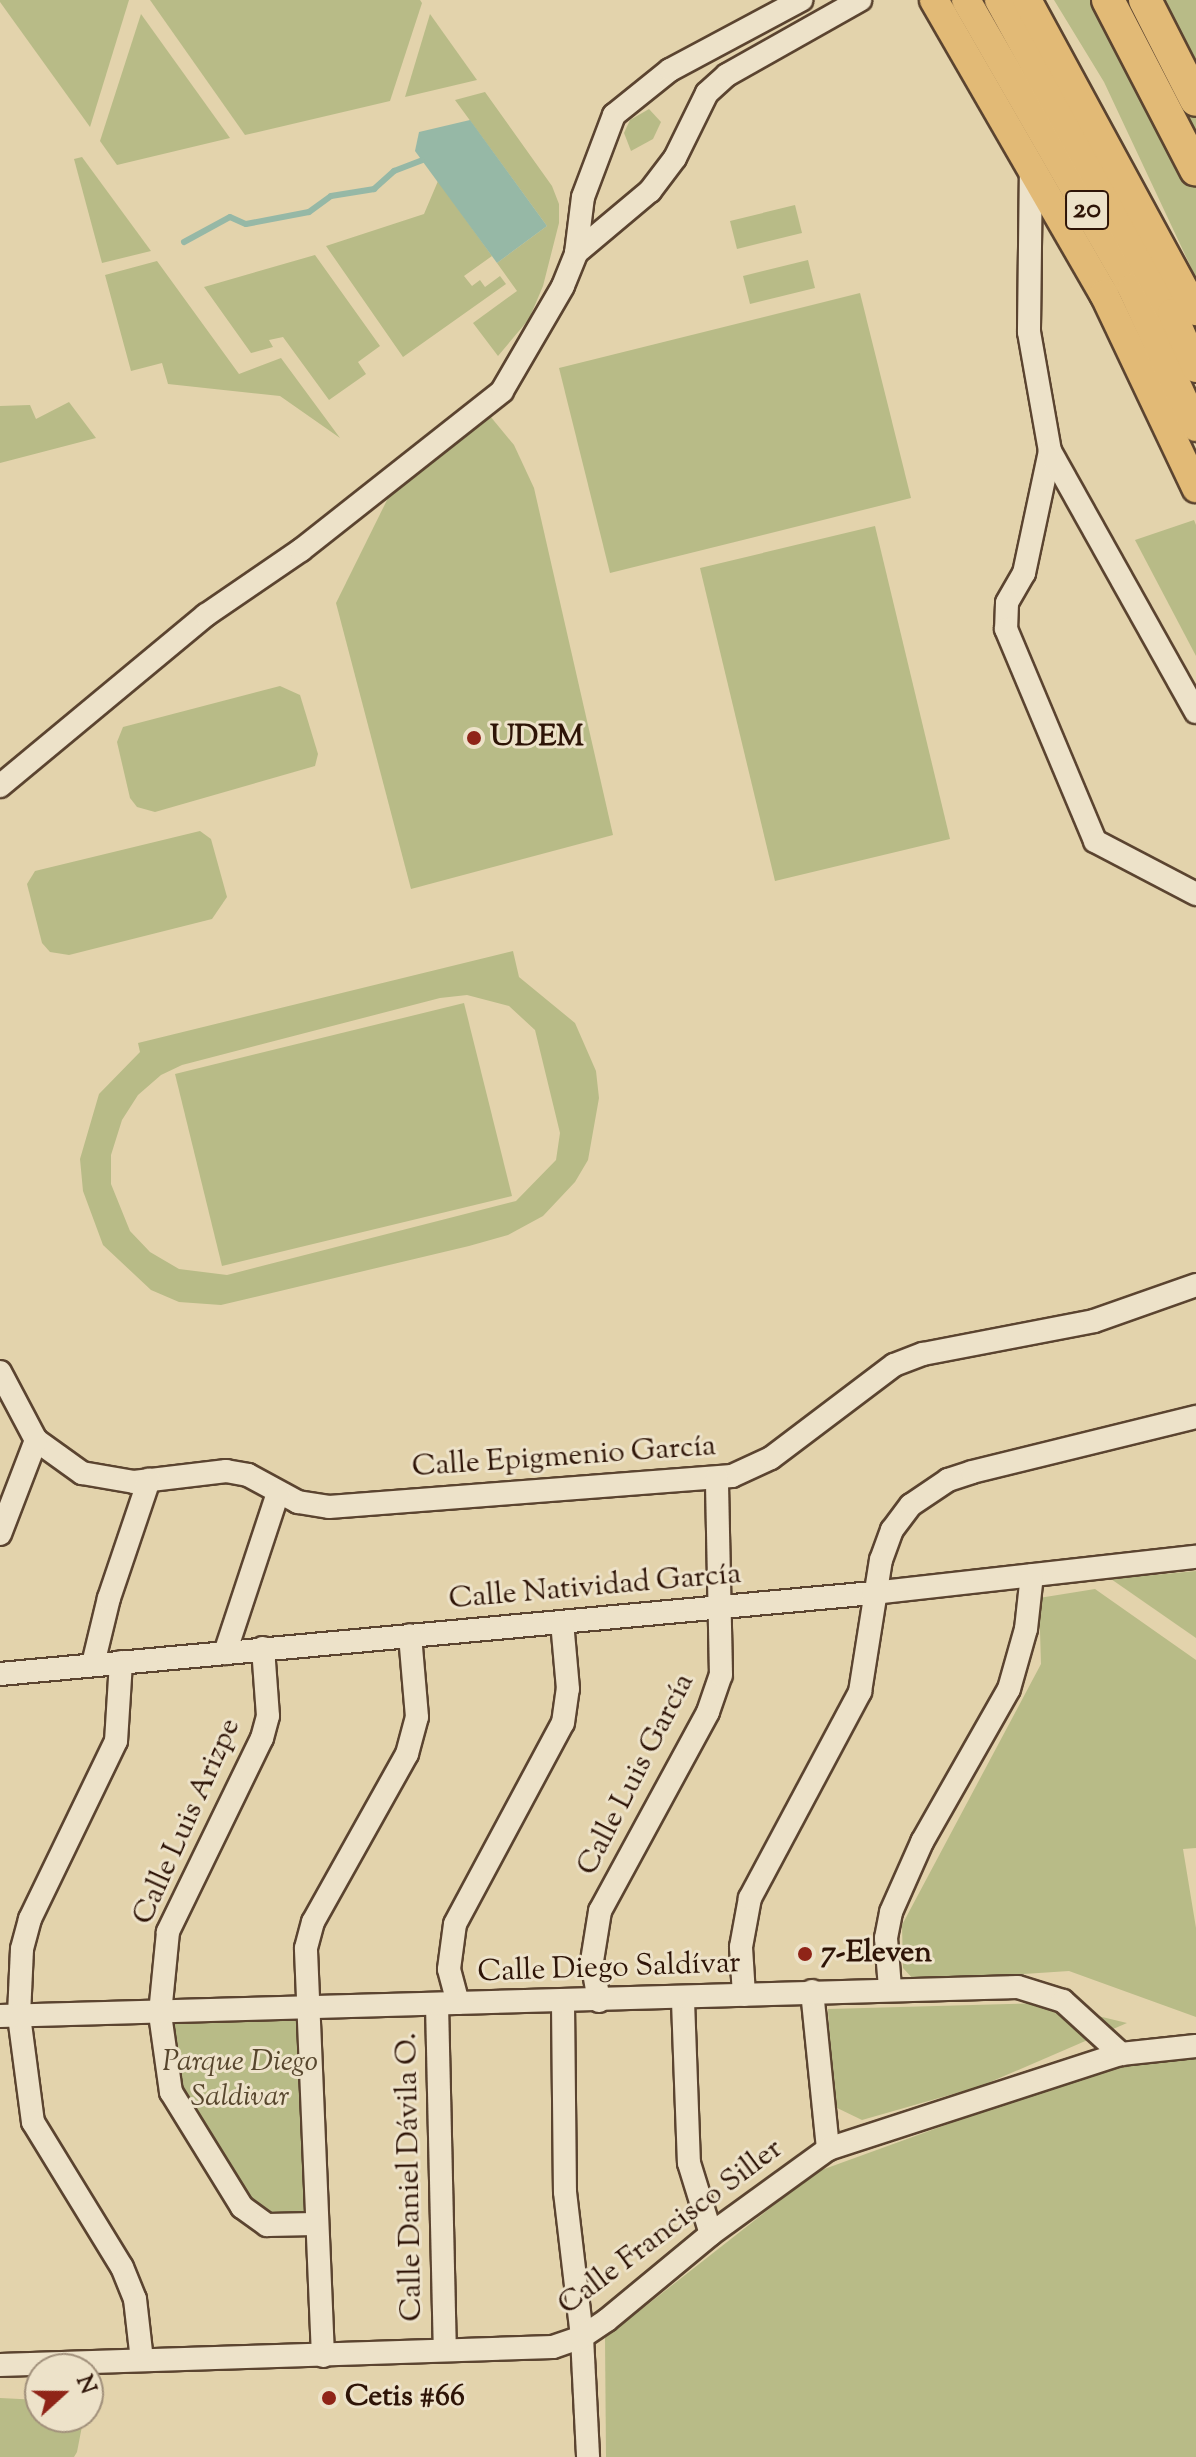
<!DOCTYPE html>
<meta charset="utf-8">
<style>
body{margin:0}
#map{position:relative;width:1196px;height:2457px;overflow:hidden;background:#e3d3ac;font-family:"Sorts Mill Goudy",serif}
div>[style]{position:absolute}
.green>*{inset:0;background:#b8bb87}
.water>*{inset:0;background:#96b8a6}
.stream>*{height:6px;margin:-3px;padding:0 3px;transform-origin:3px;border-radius:3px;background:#96b8a6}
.roads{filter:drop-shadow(2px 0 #5b4430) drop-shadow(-2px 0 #5b4430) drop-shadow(0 2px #5b4430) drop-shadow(0 -2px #5b4430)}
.minor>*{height:22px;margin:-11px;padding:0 11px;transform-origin:11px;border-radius:11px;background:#ede2c9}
.major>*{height:28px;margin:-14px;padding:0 14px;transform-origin:14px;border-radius:14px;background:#e2ba76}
.highway>*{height:32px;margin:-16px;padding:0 16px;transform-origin:16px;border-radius:16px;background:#e2ba76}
.dots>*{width:22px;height:22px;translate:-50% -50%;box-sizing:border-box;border:4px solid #ede2c9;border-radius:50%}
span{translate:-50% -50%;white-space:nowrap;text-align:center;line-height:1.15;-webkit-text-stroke:6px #ede2c9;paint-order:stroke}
.shield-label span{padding:2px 6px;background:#ede2c9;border:2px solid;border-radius:6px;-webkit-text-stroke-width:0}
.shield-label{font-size:28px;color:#2e1407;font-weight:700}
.poi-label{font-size:30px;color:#2e1407;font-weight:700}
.left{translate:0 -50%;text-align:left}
.street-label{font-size:30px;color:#2e1407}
.park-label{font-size:30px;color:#57462d;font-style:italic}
.north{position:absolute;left:24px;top:2353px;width:80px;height:80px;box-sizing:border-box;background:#ede2c9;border:2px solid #a1907b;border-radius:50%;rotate:69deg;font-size:22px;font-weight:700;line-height:32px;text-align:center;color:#2e1407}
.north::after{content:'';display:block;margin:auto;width:28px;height:36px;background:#8f2418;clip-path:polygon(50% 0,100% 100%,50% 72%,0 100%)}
</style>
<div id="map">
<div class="green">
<i style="clip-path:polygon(0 0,129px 0,90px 127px,0 2px)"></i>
<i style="clip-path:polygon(150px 0,420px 0,422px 3px,390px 101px,245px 135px)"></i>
<i style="clip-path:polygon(1054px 0,1196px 0,1196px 278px,1104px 82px)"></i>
<i style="clip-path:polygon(141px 14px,230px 138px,117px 165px,100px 141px)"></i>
<i style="clip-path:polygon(430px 14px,477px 80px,405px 97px)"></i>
<i style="clip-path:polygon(485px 92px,552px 186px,559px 204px,559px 223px,543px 286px,529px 319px,498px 356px,473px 323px,517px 291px,497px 263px,547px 226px,455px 100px)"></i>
<i style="clip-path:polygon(649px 109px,661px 122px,653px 139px,631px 151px,624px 133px,630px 120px)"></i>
<i style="clip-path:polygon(82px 157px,151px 251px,102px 263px,74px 159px)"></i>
<i style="clip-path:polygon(438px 181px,492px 256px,464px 276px,472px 286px,480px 280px,485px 287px,500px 276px,506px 284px,403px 357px,326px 246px,424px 214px)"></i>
<i style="clip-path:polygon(795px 205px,802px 233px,737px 249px,730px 221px)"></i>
<i style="clip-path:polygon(315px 255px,380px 346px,358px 362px,366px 374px,329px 400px,283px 337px,269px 340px,273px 347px,251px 353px,204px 287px)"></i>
<i style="clip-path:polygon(808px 260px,815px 288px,750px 304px,743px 276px)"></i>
<i style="clip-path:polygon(157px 261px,239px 374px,281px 358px,340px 438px,280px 396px,168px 384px,162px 363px,131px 371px,105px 275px)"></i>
<i style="clip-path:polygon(860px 293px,911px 498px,610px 573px,559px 368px)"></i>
<i style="clip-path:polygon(69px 402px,96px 438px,0 463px,0 406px,30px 405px,36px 419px)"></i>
<i style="clip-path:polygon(490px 416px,514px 445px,534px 488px,613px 835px,411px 889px,336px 603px,390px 494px)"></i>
<i style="clip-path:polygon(1194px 520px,1196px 525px,1196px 656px,1135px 540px)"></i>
<i style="clip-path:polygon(875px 526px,950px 839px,775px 881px,700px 568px)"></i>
<i style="clip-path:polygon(280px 686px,300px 695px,318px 754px,315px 766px,155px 812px,137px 807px,130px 798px,117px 742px,123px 727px)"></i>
<i style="clip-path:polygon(200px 831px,211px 839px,227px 897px,212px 919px,69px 955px,50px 952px,42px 943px,27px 884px,35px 871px)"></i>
<i style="clip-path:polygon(evenodd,513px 951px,519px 977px,575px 1023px,596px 1071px,599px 1098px,588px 1160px,575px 1182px,543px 1216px,508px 1235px,469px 1246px,221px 1305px,179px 1302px,151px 1290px,103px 1245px,83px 1191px,80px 1159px,99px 1094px,140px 1052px,138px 1043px,513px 951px,467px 995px,509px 1006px,535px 1030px,560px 1133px,556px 1160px,516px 1201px,227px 1275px,179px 1269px,150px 1252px,130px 1231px,111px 1184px,111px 1155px,122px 1120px,138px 1095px,161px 1075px,182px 1065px,440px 998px,467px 995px)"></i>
<i style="clip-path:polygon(464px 1003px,512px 1196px,222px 1266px,175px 1074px)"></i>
<i style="clip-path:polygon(1196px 1571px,1196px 1638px,1111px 1579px)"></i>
<i style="clip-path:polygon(1095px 1589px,1196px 1660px,1196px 1848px,1183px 1849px,1196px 1928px,1196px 2017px,1069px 1971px,915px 1981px,903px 1968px,902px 1925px,1041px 1664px,1039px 1598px)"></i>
<i style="clip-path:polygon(1044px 2003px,1127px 2023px,981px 2086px,862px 2120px,833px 2106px,828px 2009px)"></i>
<i style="clip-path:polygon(173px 2019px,299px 2021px,309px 2218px,259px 2215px,182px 2105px)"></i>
<i style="clip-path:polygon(1169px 2044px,1196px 2056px,1196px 2457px,606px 2457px,605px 2338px,816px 2172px)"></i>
<i style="clip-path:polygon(0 2398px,40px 2400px,40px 2417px,83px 2421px,77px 2452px,74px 2457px,0 2457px)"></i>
</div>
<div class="water">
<i style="clip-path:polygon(470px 120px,547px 226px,497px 263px,415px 151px,419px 132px)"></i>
</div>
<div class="stream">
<i style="left:184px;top:242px;width:52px;rotate:-28.5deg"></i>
<i style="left:230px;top:217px;width:17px;rotate:24deg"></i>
<i style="left:246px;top:224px;width:64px;rotate:-10.8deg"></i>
<i style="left:309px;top:212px;width:27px;rotate:-36deg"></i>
<i style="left:331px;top:196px;width:44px;rotate:-9.2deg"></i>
<i style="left:374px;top:189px;width:27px;rotate:-42deg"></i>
<i style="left:394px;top:171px;width:30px;rotate:-21deg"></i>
</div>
<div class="roads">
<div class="minor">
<i style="left:1031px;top:165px;width:167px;rotate:90.7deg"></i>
<i style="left:1029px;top:332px;width:121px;rotate:80deg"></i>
<i style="left:1050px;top:451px;width:125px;rotate:102deg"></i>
<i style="left:1024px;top:573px;width:34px;rotate:120deg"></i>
<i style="left:1007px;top:603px;width:26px;rotate:92deg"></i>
<i style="left:1006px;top:629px;width:230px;rotate:67.2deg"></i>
<i style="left:1095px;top:841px;width:114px;rotate:27.7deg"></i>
<i style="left:576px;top:253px;width:97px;rotate:-40deg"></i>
<i style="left:650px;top:191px;width:41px;rotate:-52.9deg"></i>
<i style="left:675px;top:158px;width:72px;rotate:-63.8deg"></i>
<i style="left:707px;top:93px;width:27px;rotate:-42deg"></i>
<i style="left:727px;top:75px;width:153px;rotate:-29.4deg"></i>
<i style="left:1050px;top:451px;width:299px;rotate:60.8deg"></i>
<i style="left:0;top:786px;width:268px;rotate:-39.7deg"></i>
<i style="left:206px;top:615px;width:115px;rotate:-34.4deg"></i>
<i style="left:301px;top:550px;width:256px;rotate:-38.3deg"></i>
<i style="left:502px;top:391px;width:121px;rotate:-59.8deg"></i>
<i style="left:563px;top:286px;width:35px;rotate:-68deg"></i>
<i style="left:576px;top:253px;width:56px;rotate:-82.9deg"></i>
<i style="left:583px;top:197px;width:88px;rotate:-69.3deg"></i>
<i style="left:614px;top:115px;width:72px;rotate:-38.8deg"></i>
<i style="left:670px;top:70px;width:149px;rotate:-28.1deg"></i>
<i style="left:0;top:1372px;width:77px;rotate:62.1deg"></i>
<i style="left:36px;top:1440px;width:57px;rotate:35.7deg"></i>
<i style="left:82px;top:1473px;width:53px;rotate:9.8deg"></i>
<i style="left:134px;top:1482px;width:93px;rotate:-6.8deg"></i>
<i style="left:226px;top:1471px;width:22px;rotate:10deg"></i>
<i style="left:248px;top:1475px;width:57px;rotate:28.4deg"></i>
<i style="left:298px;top:1502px;width:31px;rotate:9deg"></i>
<i style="left:329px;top:1507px;width:404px;rotate:-4.4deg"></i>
<i style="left:732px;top:1476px;width:43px;rotate:-24.8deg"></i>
<i style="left:771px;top:1458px;width:154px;rotate:-37.1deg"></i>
<i style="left:894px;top:1365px;width:31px;rotate:-21deg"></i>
<i style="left:923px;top:1354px;width:174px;rotate:-10.9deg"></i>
<i style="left:1094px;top:1321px;width:108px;rotate:-19.4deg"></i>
<i style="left:0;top:1534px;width:101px;rotate:-69deg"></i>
<i style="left:263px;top:1648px;width:68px;rotate:85.8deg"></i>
<i style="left:268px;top:1716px;width:23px;rotate:105deg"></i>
<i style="left:262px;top:1738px;width:216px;rotate:115.9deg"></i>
<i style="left:168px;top:1932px;width:82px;rotate:95.6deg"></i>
<i style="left:160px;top:2014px;width:79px;rotate:82deg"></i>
<i style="left:171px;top:2092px;width:135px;rotate:58.3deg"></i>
<i style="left:242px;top:2207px;width:31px;rotate:36deg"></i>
<i style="left:267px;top:2225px;width:48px;rotate:-1.2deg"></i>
<i style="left:225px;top:1653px;width:169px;rotate:-71.7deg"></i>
<i style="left:121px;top:1662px;width:79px;rotate:93.6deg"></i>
<i style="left:116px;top:1741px;width:198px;rotate:115.8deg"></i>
<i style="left:30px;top:1919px;width:31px;rotate:105deg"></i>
<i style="left:22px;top:1949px;width:67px;rotate:92.6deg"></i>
<i style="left:19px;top:2016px;width:107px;rotate:82.5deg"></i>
<i style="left:33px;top:2122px;width:170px;rotate:58.5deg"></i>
<i style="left:122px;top:2267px;width:35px;rotate:68deg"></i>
<i style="left:135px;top:2299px;width:61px;rotate:83.5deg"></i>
<i style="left:93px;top:1664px;width:68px;rotate:-76.4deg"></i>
<i style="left:109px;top:1598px;width:125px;rotate:-71.3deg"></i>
<i style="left:0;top:1674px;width:877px;rotate:-5.3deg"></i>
<i style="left:873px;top:1593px;width:325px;rotate:-6.4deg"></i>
<i style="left:890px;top:1988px;width:50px;rotate:-94.6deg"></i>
<i style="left:886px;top:1938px;width:26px;rotate:-79deg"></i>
<i style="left:891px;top:1912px;width:77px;rotate:-66.1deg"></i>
<i style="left:922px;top:1842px;width:176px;rotate:-60.4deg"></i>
<i style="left:1009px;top:1689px;width:62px;rotate:-74.2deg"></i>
<i style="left:1026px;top:1629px;width:54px;rotate:-83.7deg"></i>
<i style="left:812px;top:1991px;width:159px;rotate:84.2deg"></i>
<i style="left:744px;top:1995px;width:48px;rotate:-93.6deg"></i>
<i style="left:741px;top:1947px;width:50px;rotate:-79.6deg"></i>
<i style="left:750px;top:1898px;width:234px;rotate:-61.9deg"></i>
<i style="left:860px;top:1692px;width:134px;rotate:-81deg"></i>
<i style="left:881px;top:1560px;width:32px;rotate:-70deg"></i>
<i style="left:892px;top:1530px;width:31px;rotate:-53deg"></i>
<i style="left:911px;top:1505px;width:45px;rotate:-34deg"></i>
<i style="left:948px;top:1480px;width:25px;rotate:-18deg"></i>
<i style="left:972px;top:1472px;width:231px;rotate:-13.8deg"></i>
<i style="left:599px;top:2001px;width:41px;rotate:-99.9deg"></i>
<i style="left:592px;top:1961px;width:51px;rotate:-80.9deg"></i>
<i style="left:600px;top:1911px;width:226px;rotate:-61.5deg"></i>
<i style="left:708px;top:1712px;width:39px;rotate:-71deg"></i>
<i style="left:721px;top:1675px;width:197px;rotate:-91.2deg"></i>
<i style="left:683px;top:2001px;width:162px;rotate:87.9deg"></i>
<i style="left:689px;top:2163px;width:74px;rotate:72.8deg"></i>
<i style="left:458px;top:2003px;width:35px;rotate:-105deg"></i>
<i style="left:449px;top:1969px;width:45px;rotate:-82.4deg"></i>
<i style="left:455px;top:1924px;width:228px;rotate:-61.8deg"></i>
<i style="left:563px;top:1723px;width:34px;rotate:-82deg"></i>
<i style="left:568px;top:1689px;width:67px;rotate:-95.1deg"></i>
<i style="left:437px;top:2004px;width:345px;rotate:88.7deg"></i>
<i style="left:563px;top:2004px;width:188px;rotate:89.4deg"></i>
<i style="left:565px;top:2192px;width:146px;rotate:83.3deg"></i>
<i style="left:582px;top:2337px;width:120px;rotate:87.1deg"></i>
<i style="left:0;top:2016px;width:1018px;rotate:-1.63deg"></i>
<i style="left:1018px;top:1987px;width:47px;rotate:17.3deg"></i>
<i style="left:1063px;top:2001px;width:79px;rotate:42.4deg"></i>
<i style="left:323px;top:2356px;width:408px;rotate:-92.4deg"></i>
<i style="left:306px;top:1948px;width:27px;rotate:-75deg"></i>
<i style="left:313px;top:1922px;width:193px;rotate:-60.8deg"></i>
<i style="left:407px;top:1754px;width:38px;rotate:-75deg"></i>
<i style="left:417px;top:1717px;width:82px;rotate:-94.9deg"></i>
<i style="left:0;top:2365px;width:553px;rotate:-1.86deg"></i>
<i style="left:553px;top:2347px;width:31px;rotate:-19deg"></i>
<i style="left:582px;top:2337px;width:30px;rotate:-34deg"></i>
<i style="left:607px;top:2320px;width:135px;rotate:-39.6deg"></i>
<i style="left:711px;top:2234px;width:145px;rotate:-36deg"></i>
<i style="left:828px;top:2149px;width:308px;rotate:-18deg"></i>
<i style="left:1121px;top:2054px;width:75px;rotate:-6.1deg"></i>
</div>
<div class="major">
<i style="left:934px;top:0;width:340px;rotate:60deg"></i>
<i style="left:1104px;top:294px;width:215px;rotate:64.6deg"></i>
<i style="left:966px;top:0;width:332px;rotate:60deg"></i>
<i style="left:1132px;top:288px;width:153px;rotate:65.3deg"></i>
<i style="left:999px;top:0;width:358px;rotate:61.1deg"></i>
<i style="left:1172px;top:313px;width:60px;rotate:66.4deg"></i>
<i style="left:1027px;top:0;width:354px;rotate:61.5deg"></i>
</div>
<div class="highway">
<i style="left:1108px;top:0;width:191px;rotate:62.6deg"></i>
<i style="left:1145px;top:0;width:112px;rotate:63deg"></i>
</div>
</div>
<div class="dots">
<i style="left:474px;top:738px;background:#8f2418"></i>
<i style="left:805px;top:1954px;background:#8f2418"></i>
<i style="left:329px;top:2398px;background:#8f2418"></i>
</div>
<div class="shield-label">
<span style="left:1087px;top:210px">20</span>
</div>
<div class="poi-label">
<span class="left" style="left:490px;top:738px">UDEM</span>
<span class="left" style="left:821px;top:1954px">7-Eleven</span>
<span class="left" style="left:345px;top:2398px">Cetis #66</span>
</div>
<div class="street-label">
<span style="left:564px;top:1458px;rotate:-4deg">Calle Epigmenio García</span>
<span style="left:595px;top:1588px;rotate:-5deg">Calle Natividad García</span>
<span style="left:637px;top:1775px;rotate:-63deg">Calle Luis García</span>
<span style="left:188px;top:1822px;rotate:-66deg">Calle Luis Arizpe</span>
<span style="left:609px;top:1969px;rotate:-2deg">Calle Diego Saldívar</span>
<span style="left:411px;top:2177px;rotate:-91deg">Calle Daniel Dávila O.</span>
<span style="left:671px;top:2228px;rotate:-37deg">Calle Francisco Siller</span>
</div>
<div class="park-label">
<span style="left:240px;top:2080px">Parque Diego<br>Saldivar</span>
</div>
<div class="north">N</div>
</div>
